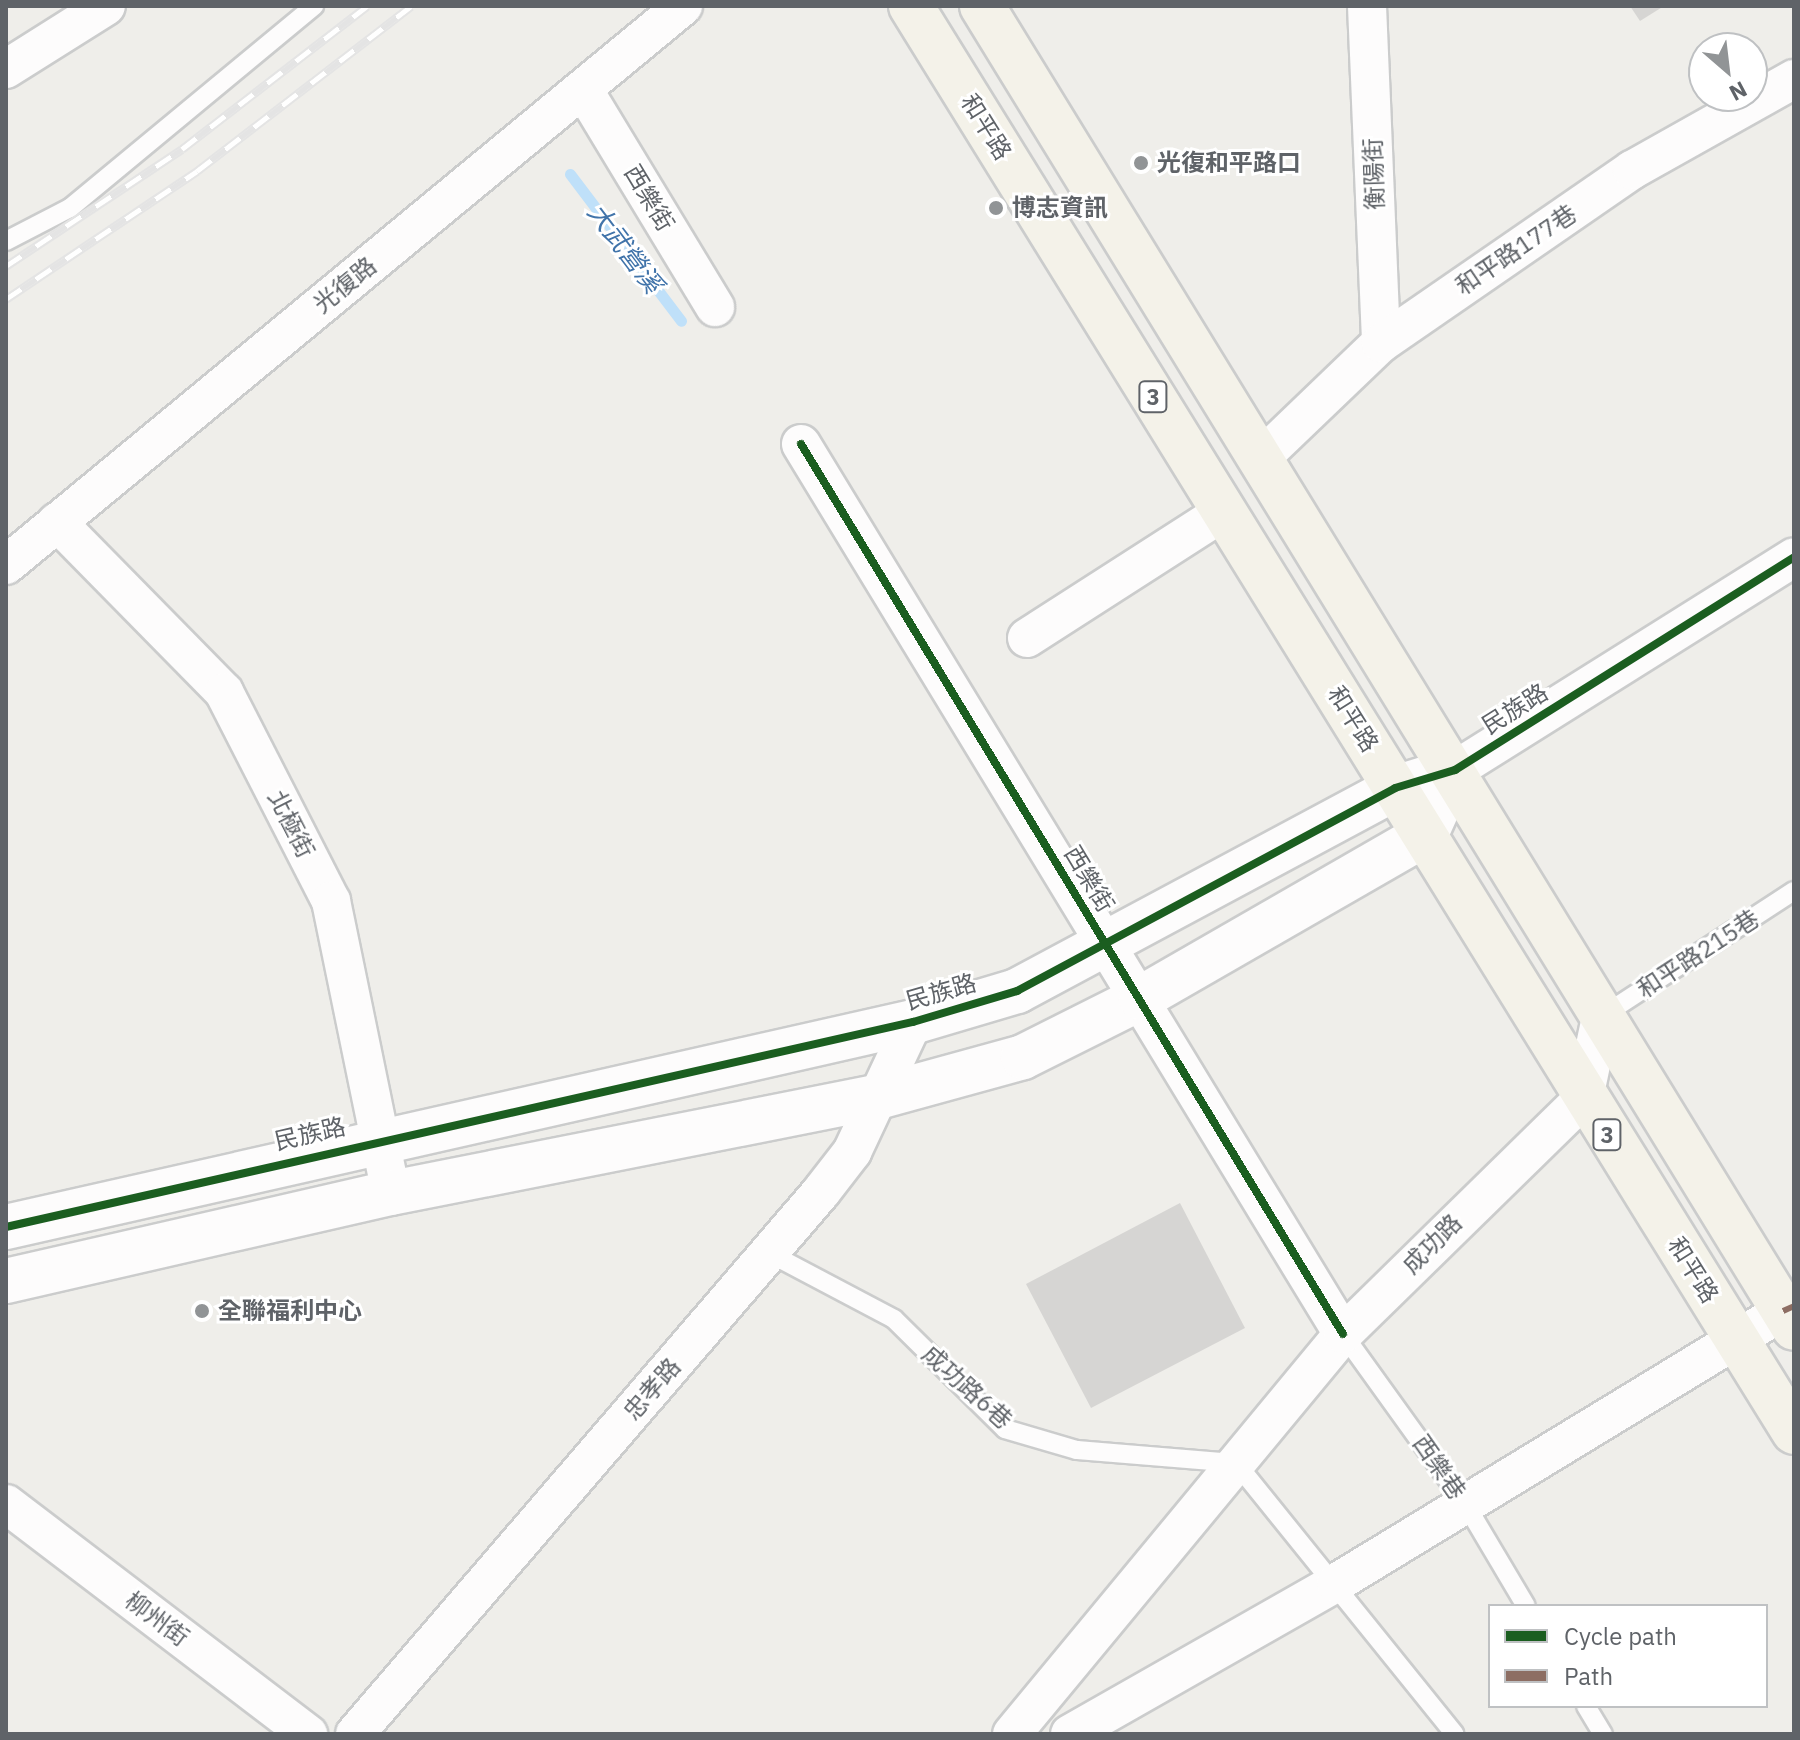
<!DOCTYPE html>
<meta charset="utf-8">
<style>
body{margin:0}
#map{position:relative;width:1800px;height:1740px;overflow:hidden;background:#efeeea;font-family:"IBM Plex Sans","Noto Sans TC",sans-serif}
div>[style]{position:absolute}
.stream>*{height:11px;margin:-5.5px;padding:0 5.5px;transform-origin:5.5px;border-radius:5.5px;background:#bfe0f9}
.building>*{inset:0;background:#d6d5d3}
.roads{filter:drop-shadow(2px 0 #cbcccc) drop-shadow(-2px 0 #cbcccc) drop-shadow(0 2px #cbcccc) drop-shadow(0 -2px #cbcccc)}
.service>*{height:18px;margin:-9px;padding:0 9px;transform-origin:9px;border-radius:9px;background:#fdfcfc}
.minor>*{height:38px;margin:-19px;padding:0 19px;transform-origin:19px;border-radius:19px;background:#fdfcfc}
.tertiary>*{height:44px;margin:-22px;padding:0 22px;transform-origin:22px;border-radius:22px;background:#fdfcfc}
.primary>*{height:44px;margin:-22px;padding:0 22px;transform-origin:22px;border-radius:22px;background:#f4f2e9}
.rail>*{height:9px;margin-top:-4.5px;transform-origin:0;background:repeating-linear-gradient(90deg,#fff 0 18px,#e4e4e4 0 36px);box-sizing:border-box;border-block:2px solid #e4e4e4}
.quiet>*{height:6px;margin-top:-3px;transform-origin:0;background:repeating-linear-gradient(90deg,#8d6e63 0 12px,transparent 0 18px)}
.cycleway>*{height:8px;margin:-4px;padding:0 4px;transform-origin:4px;border-radius:4px;background:#1b5e20}
.dots>*{width:22px;height:22px;translate:-50% -50%;box-sizing:border-box;border:4px solid #fff;border-radius:50%}
span{translate:-50% -50%;white-space:nowrap;text-align:center;line-height:1.15;-webkit-text-stroke:6px #fff;paint-order:stroke}
.shield-label span{padding:2px 6px;background:#fff;border:2px solid;border-radius:6px;-webkit-text-stroke-width:0}
.shield-label{font-size:22px;color:#5f6368;font-weight:700}
.street-label{font-size:24px;color:#5f6368}
.poi-label{font-size:24px;color:#5f6368;font-weight:700}
.left{translate:0 -50%;text-align:left}
.water-label{font-size:26px;color:#4174aa;font-style:italic}
.frame{position:absolute;inset:0;border:8px solid #5f6368;pointer-events:none}
.legend{position:absolute;left:1488px;top:1604px;width:280px;height:104px;box-sizing:border-box;background:#fff;border:2px solid #bfc1c3;margin:0;padding:10px 14px;list-style:none;font-size:24px;color:#5f6368}
.legend li{display:flex;align-items:center;gap:16px;height:40px}
.legend b{width:40px;border:2px solid #bfc1c3}
.north{position:absolute;left:1688px;top:32px;width:80px;height:80px;box-sizing:border-box;background:#fff;border:2px solid #bfc1c3;border-radius:50%;rotate:152deg;font-size:22px;font-weight:700;line-height:32px;text-align:center;color:#5f6368}
.north::after{content:'';display:block;margin:auto;width:28px;height:36px;background:#919496;clip-path:polygon(50% 0,100% 100%,50% 72%,0 100%)}
</style>
<div id="map">
<div class="stream">
<i style="left:570px;top:174px;width:184px;rotate:52.9deg"></i>
</div>
<div class="building">
<i style="clip-path:polygon(1630px 6px,1664px 6px,1640px 21px)"></i>
<i style="clip-path:polygon(1180px 1203px,1245px 1328px,1091px 1408px,1026px 1284px)"></i>
</div>
<div class="roads">
<div class="service">
<i style="left:6px;top:241px;width:72px;rotate:-27.3deg"></i>
<i style="left:70px;top:208px;width:317px;rotate:-39.6deg"></i>
<i style="left:1602px;top:1016px;width:229px;rotate:-33.1deg"></i>
<i style="left:769px;top:1253px;width:141px;rotate:27.8deg"></i>
<i style="left:894px;top:1319px;width:156px;rotate:44.7deg"></i>
<i style="left:1005px;top:1429px;width:75px;rotate:16.3deg"></i>
<i style="left:1077px;top:1450px;width:160px;rotate:4.7deg"></i>
<i style="left:1236px;top:1463px;width:348px;rotate:51.1deg"></i>
<i style="left:1343px;top:1334px;width:211px;rotate:54.3deg"></i>
<i style="left:1466px;top:1505px;width:117px;rotate:59.3deg"></i>
<i style="left:1586px;top:1706px;width:33px;rotate:59deg"></i>
</div>
<div class="minor">
<i style="left:1367px;top:6px;width:337px;rotate:87.6deg"></i>
<i style="left:6px;top:69px;width:118px;rotate:-32.2deg"></i>
<i style="left:583px;top:89px;width:255px;rotate:58.8deg"></i>
<i style="left:801px;top:444px;width:1042px;rotate:58.66deg"></i>
<i style="left:1263px;top:456px;width:163px;rotate:-43.8deg"></i>
<i style="left:1381px;top:343px;width:305px;rotate:-34.6deg"></i>
<i style="left:1632px;top:170px;width:186px;rotate:-29.3deg"></i>
<i style="left:57px;top:522px;width:238px;rotate:45.5deg"></i>
<i style="left:224px;top:692px;width:235px;rotate:62.9deg"></i>
<i style="left:331px;top:901px;width:298px;rotate:78.4deg"></i>
<i style="left:6px;top:565px;width:878px;rotate:-39.55deg"></i>
<i style="left:1027px;top:638px;width:235px;rotate:-32.7deg"></i>
<i style="left:1455px;top:770px;width:400px;rotate:-32.1deg"></i>
<i style="left:6px;top:1504px;width:380px;rotate:37.3deg"></i>
<i style="left:355px;top:1734px;width:715px;rotate:-49.31deg"></i>
<i style="left:821px;top:1192px;width:51px;rotate:-52.2deg"></i>
<i style="left:852px;top:1152px;width:144px;rotate:-64.9deg"></i>
<i style="left:1012px;top:1734px;width:519px;rotate:-50.39deg"></i>
<i style="left:1343px;top:1334px;width:337px;rotate:-44.4deg"></i>
<i style="left:1584px;top:1098px;width:83px;rotate:-78.1deg"></i>
<i style="left:1070px;top:1734px;width:306px;rotate:-29.6deg"></i>
<i style="left:1336px;top:1583px;width:523px;rotate:-31.32deg"></i>
</div>
<div class="tertiary">
<i style="left:6px;top:1227px;width:930px;rotate:-12.74deg"></i>
<i style="left:913px;top:1022px;width:109px;rotate:-16.6deg"></i>
<i style="left:1017px;top:991px;width:429px;rotate:-28.2deg"></i>
<i style="left:1395px;top:788px;width:38px;rotate:-17deg"></i>
<i style="left:6px;top:1281px;width:395px;rotate:-12.9deg"></i>
<i style="left:391px;top:1193px;width:496px;rotate:-11.2deg"></i>
<i style="left:878px;top:1097px;width:150px;rotate:-15.4deg"></i>
<i style="left:1023px;top:1057px;width:132px;rotate:-26.6deg"></i>
<i style="left:1141px;top:998px;width:329px;rotate:-29.9deg"></i>
<i style="left:1426px;top:834px;width:70px;rotate:-65.6deg"></i>
</div>
<div class="primary">
<i style="left:911px;top:6px;width:1677px;rotate:58.23deg"></i>
<i style="left:982px;top:6px;width:1551px;rotate:58.44deg"></i>
</div>
</div>
<div class="rail">
<i style="left:6px;top:266px;width:211px;rotate:-33.6deg"></i>
<i style="left:182px;top:149px;width:234px;rotate:-37.7deg"></i>
<i style="left:6px;top:299px;width:230px;rotate:-33.8deg"></i>
<i style="left:197px;top:171px;width:270px;rotate:-37.6deg"></i>
</div>
<div class="quiet">
<i style="left:1783px;top:1311px;width:12px;rotate:-24deg"></i>
</div>
<div class="cycleway">
<i style="left:801px;top:444px;width:1042px;rotate:58.66deg"></i>
<i style="left:6px;top:1227px;width:930px;rotate:-12.74deg"></i>
<i style="left:913px;top:1022px;width:109px;rotate:-16.6deg"></i>
<i style="left:1017px;top:991px;width:429px;rotate:-28.2deg"></i>
<i style="left:1395px;top:788px;width:63px;rotate:-16.7deg"></i>
<i style="left:1455px;top:770px;width:400px;rotate:-32.1deg"></i>
</div>
<div class="dots">
<i style="left:1141px;top:163px;background:#919496"></i>
<i style="left:996px;top:208px;background:#919496"></i>
<i style="left:202px;top:1311px;background:#919496"></i>
</div>
<div class="shield-label">
<span style="left:1153px;top:397px">3</span>
<span style="left:1607px;top:1135px">3</span>
</div>
<div class="street-label">
<span style="left:986px;top:127px;rotate:58deg">和平路</span>
<span style="left:1374px;top:174px;rotate:-92deg">衡陽街</span>
<span style="left:649px;top:198px;rotate:59deg">西樂街</span>
<span style="left:1516px;top:250px;rotate:-34deg">和平路177巷</span>
<span style="left:345px;top:285px;rotate:-39deg">光復路</span>
<span style="left:1515px;top:709px;rotate:-32deg">民族路</span>
<span style="left:1353px;top:719px;rotate:58deg">和平路</span>
<span style="left:291px;top:824px;rotate:63deg">北極街</span>
<span style="left:1089px;top:879px;rotate:59deg">西樂街</span>
<span style="left:1698px;top:954px;rotate:-33deg">和平路215巷</span>
<span style="left:941px;top:992px;rotate:-16deg">民族路</span>
<span style="left:310px;top:1134px;rotate:-13deg">民族路</span>
<span style="left:1432px;top:1244px;rotate:-45deg">成功路</span>
<span style="left:1693px;top:1270px;rotate:58deg">和平路</span>
<span style="left:967px;top:1387px;rotate:42deg">成功路6巷</span>
<span style="left:652px;top:1389px;rotate:-49deg">忠孝路</span>
<span style="left:1439px;top:1467px;rotate:55deg">西樂巷</span>
<span style="left:157px;top:1619px;rotate:37deg">柳州街</span>
</div>
<div class="poi-label">
<span class="left" style="left:1157px;top:163px">光復和平路口</span>
<span class="left" style="left:1012px;top:208px">博志資訊</span>
<span class="left" style="left:218px;top:1311px">全聯福利中心</span>
</div>
<div class="water-label">
<span style="left:625px;top:248px;rotate:53deg">大武營溪</span>
</div>
<div class="frame"></div>
<ul class="legend">
<li><b style="height:10px;background:#1b5e20"></b>Cycle path</li>
<li><b style="height:10px;background:#8d6e63"></b>Path</li>
</ul>
<div class="north">N</div>
</div>
